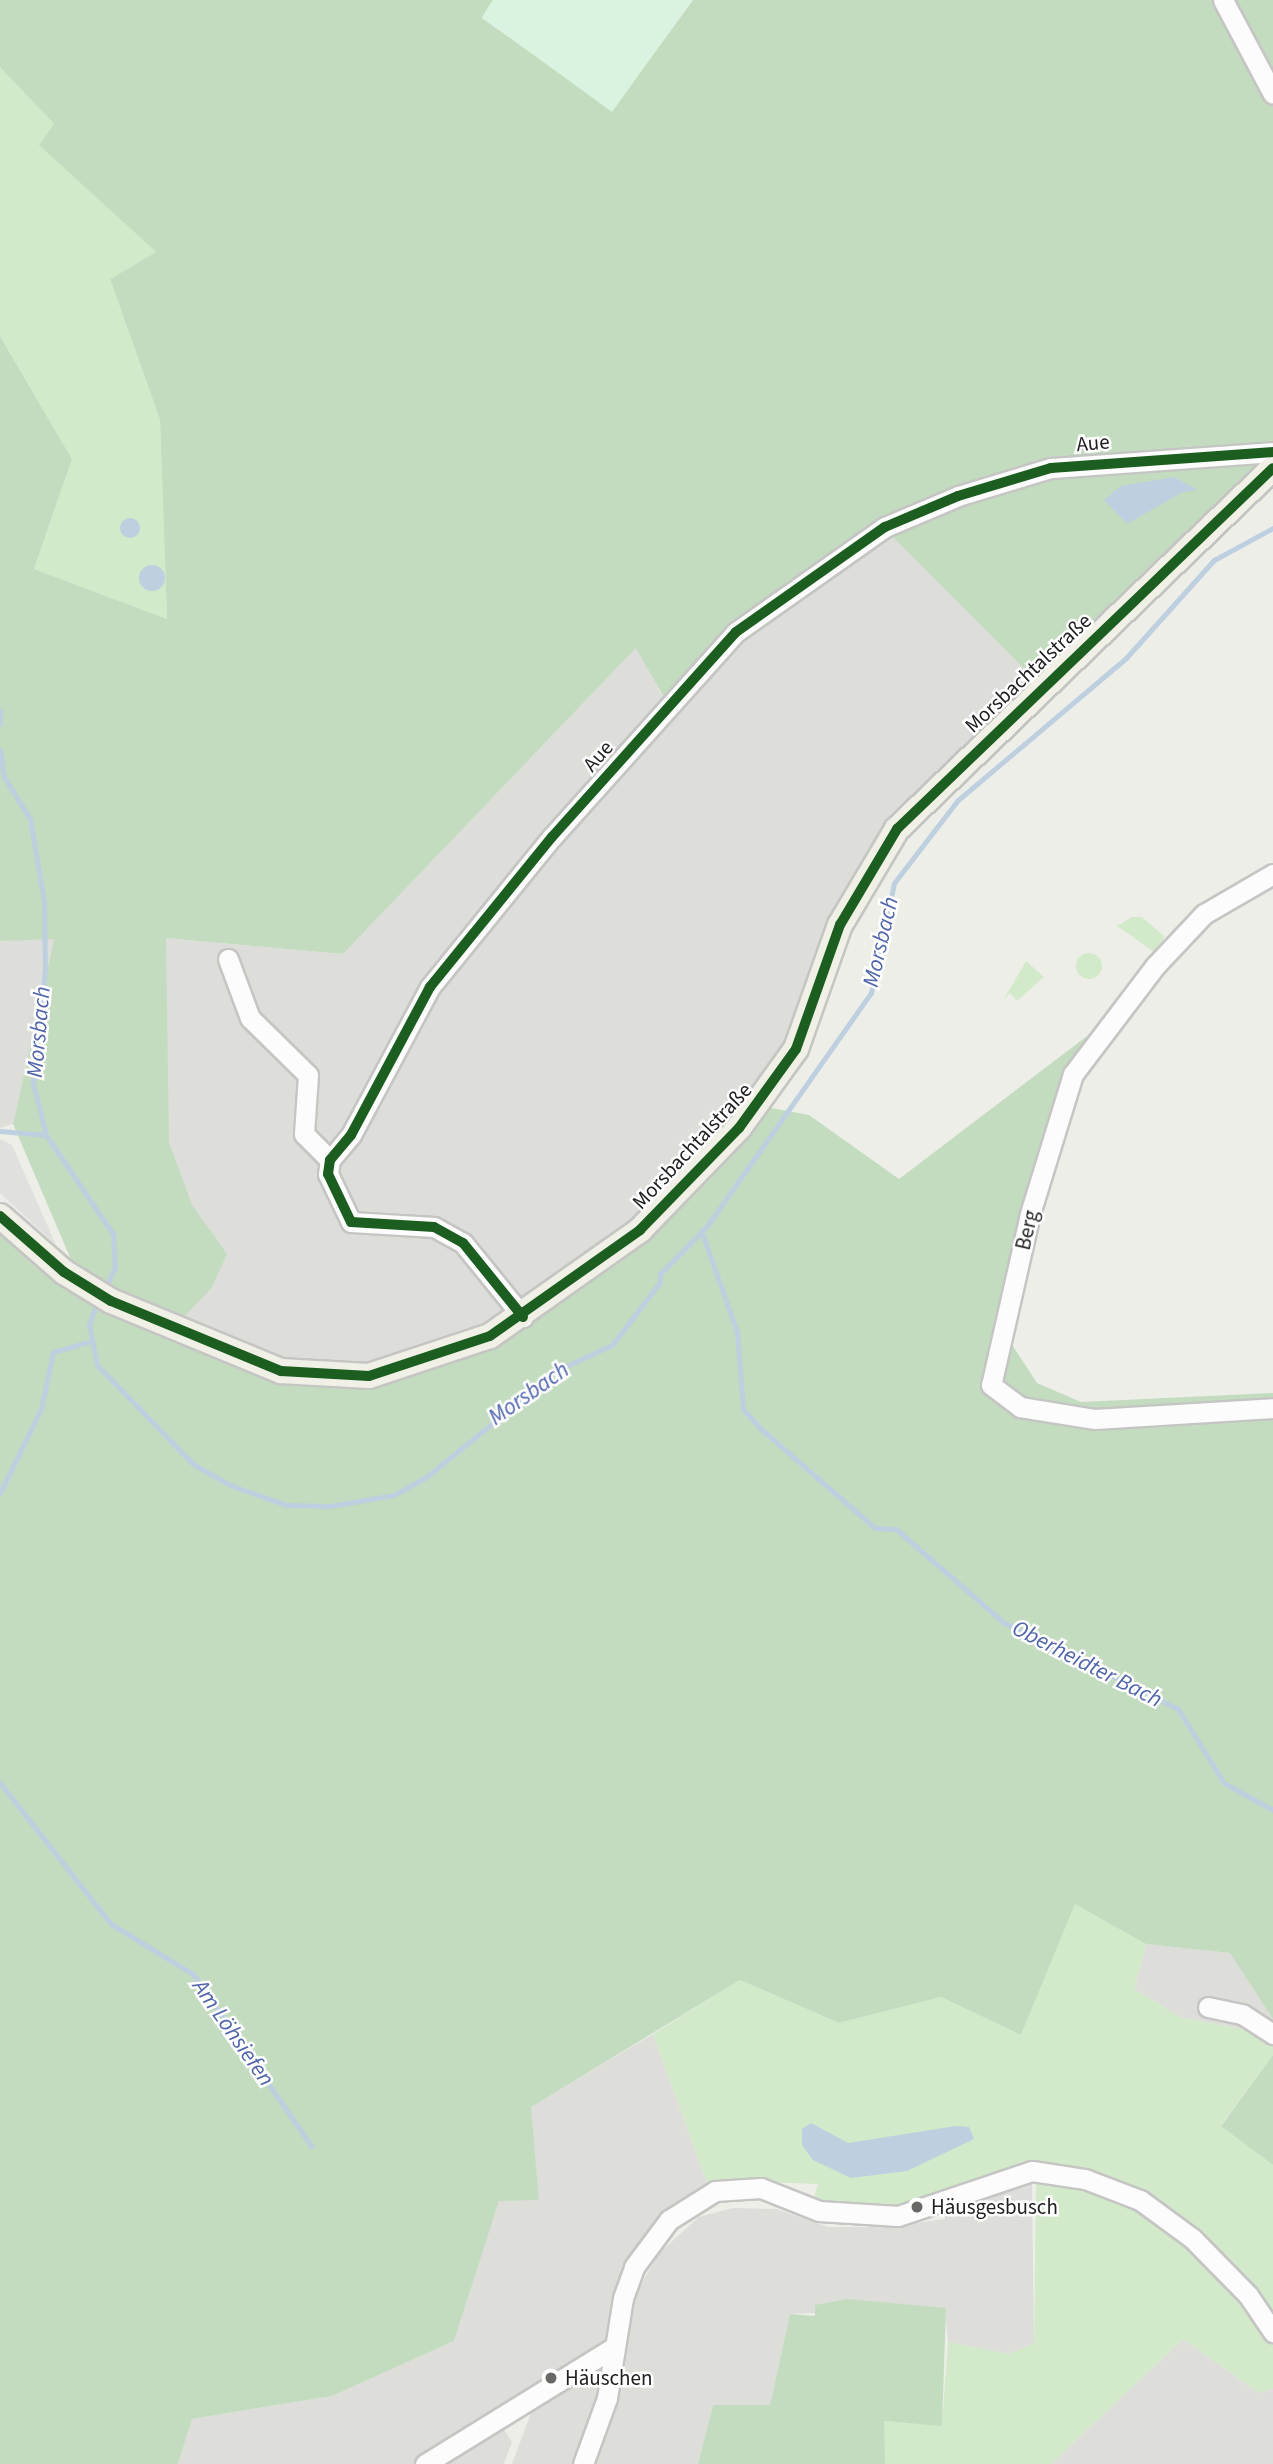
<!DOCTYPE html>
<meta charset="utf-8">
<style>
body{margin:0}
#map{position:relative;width:1273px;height:2464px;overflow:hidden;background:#eeeee9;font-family:"Source Sans 3",sans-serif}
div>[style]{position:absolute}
.residential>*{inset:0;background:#ddddda}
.grass>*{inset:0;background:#d2eaca}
.round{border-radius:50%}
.forest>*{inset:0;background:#c3dcc0}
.park>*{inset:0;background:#d9f3e0}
.parking>*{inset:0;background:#e0e0de}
.water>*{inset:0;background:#becfdf}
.stream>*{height:5px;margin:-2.5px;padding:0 2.5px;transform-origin:2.5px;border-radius:2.5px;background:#becfdf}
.roads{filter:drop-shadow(2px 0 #c5c5c3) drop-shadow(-2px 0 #c5c5c3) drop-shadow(0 2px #c5c5c3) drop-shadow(0 -2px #c5c5c3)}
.minor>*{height:19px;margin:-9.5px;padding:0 9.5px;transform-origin:9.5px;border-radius:9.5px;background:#fcfcfc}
.major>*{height:24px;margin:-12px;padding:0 12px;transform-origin:12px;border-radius:12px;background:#f1f0e6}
.cycleway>*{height:10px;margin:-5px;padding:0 5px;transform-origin:5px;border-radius:5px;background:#1b5e20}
.dots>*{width:19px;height:19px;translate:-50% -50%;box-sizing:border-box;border:4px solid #fff;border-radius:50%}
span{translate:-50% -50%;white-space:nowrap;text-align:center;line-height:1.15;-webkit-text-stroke:5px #fff;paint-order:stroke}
.street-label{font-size:21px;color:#202020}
.poi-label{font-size:21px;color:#202020}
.left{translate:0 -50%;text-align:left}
.water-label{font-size:23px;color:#5165ab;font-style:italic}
</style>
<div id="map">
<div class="residential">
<i style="clip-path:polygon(890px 534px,1036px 681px,896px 829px,766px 1107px,565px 1291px,369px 1383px,174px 1340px,161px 1110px,165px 938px,343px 954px,637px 647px,671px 713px,742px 635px)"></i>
<i style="clip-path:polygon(54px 938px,13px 1124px,0 1128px,0 941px)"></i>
<i style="clip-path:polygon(1146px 1944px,1231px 1953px,1273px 2019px,1273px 2035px,1180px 2017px,1134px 1989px)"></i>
<i style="clip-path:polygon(653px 2034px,709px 2188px,664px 2216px,608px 2339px,416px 2464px,178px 2464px,192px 2419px,332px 2396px,454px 2341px,499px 2200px,539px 2200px,530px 2107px)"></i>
<i style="clip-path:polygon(1032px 2179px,1034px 2344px,1008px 2354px,948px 2342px,945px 2308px,790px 2314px,770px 2405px,713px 2405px,698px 2464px,589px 2464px,630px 2304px,659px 2253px,699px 2217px,733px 2208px,776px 2209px,828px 2227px,884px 2227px,945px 2219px,945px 2206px)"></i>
<i style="clip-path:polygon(1183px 2339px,1259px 2393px,1273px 2389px,1273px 2464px,1051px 2464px)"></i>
<i style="clip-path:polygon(586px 2372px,604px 2384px,580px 2464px,512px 2464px,534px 2405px)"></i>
<i style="clip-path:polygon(502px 2426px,512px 2442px,504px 2464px,431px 2464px)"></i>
</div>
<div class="grass">
<i style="clip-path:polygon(0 67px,54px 124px,40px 145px,156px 252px,110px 279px,160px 420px,167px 619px,34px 569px,72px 459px,0 336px)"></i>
<i style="clip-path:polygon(1132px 917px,1142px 917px,1165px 937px,1154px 952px,1117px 926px)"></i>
<i class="round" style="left:1076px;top:953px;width:26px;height:26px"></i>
<i style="clip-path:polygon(1026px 961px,1044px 977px,1017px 1001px,1010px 993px,1004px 999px)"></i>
<i style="clip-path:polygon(1075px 1903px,1146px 1944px,1134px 1989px,1180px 2017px,1273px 2035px,1273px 2055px,1221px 2125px,1273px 2165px,1273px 2389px,1259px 2393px,1183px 2339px,1051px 2464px,885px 2464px,883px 2421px,942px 2425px,948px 2342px,1008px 2354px,1034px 2344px,1036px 2186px,1032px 2179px,913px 2211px,812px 2205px,818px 2184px,738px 2181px,709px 2188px,653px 2034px,740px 1980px,839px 2023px,941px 1997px,1021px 2035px)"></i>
</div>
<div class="forest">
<i style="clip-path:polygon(0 0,493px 0,482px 18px,612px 111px,693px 0,1273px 0,1273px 459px,1036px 681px,890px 534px,801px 577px,667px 703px,636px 648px,343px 954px,166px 938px,169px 1142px,192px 1205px,227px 1254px,212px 1287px,185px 1316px,167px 1314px,75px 1269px,13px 1124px,54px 939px,0 941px,0 336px,72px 459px,34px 569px,167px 619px,160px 420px,110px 279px,156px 252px,39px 145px,54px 124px,0 67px)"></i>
<i style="clip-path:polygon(1099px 1027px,1069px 1072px,1009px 1340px,1037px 1383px,1081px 1402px,1273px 1393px,1273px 2019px,1230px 1953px,1146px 1944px,1075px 1904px,1021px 2035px,941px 1997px,839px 2023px,740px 1980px,531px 2107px,539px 2200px,499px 2201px,454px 2341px,332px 2396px,192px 2419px,178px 2464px,0 2464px,0 1230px,63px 1283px,130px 1323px,241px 1365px,326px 1385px,492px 1340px,766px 1107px,809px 1115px,899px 1179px)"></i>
<i style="clip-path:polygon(1273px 2055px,1273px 2165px,1221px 2126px)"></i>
<i style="clip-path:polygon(847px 2299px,946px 2308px,942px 2426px,884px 2421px,885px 2464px,698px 2464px,713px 2405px,770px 2405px,790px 2314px,815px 2316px,815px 2305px)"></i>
</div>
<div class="park">
<i style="clip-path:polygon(493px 0,692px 0,612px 112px,482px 17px)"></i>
</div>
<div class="parking">
<i style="clip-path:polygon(0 1139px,12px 1145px,56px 1245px,0 1193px)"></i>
</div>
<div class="water">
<i style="clip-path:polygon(1174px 477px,1198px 490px,1183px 492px,1127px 524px,1104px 500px,1121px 486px)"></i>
<i class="round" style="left:120px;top:518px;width:20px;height:20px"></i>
<i class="round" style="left:139px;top:565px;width:26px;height:26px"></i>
<i style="clip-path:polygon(811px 2123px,848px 2143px,956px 2126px,969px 2127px,974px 2139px,907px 2171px,851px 2178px,813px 2160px,802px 2145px,802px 2129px)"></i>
</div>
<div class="stream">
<i style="left:0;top:711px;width:13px;rotate:90deg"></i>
<i style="left:0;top:750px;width:27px;rotate:82deg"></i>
<i style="left:4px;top:777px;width:49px;rotate:58.2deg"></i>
<i style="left:30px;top:819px;width:83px;rotate:80.3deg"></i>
<i style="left:44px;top:901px;width:68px;rotate:89.2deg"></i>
<i style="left:45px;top:969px;width:115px;rotate:96deg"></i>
<i style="left:33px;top:1083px;width:54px;rotate:76deg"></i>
<i style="left:46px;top:1135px;width:120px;rotate:55.9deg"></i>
<i style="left:113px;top:1234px;width:33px;rotate:87deg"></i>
<i style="left:115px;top:1267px;width:24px;rotate:114deg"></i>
<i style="left:0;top:1131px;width:46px;rotate:5deg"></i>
<i style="left:701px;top:1230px;width:108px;rotate:70.6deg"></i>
<i style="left:737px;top:1332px;width:77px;rotate:85.5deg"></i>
<i style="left:743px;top:1409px;width:27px;rotate:48deg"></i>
<i style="left:761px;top:1429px;width:151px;rotate:41deg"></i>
<i style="left:875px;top:1528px;width:21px;rotate:3deg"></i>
<i style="left:896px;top:1529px;width:142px;rotate:41deg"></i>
<i style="left:1003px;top:1622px;width:195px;rotate:26.4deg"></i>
<i style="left:1178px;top:1709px;width:87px;rotate:58.1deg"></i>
<i style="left:1224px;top:1783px;width:56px;rotate:28.9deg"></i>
<i style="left:98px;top:1300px;width:27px;rotate:110deg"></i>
<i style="left:89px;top:1325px;width:41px;rotate:78.7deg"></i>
<i style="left:97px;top:1365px;width:138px;rotate:45.9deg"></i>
<i style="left:193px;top:1464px;width:43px;rotate:29.6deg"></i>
<i style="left:230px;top:1485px;width:59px;rotate:19.7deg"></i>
<i style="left:286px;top:1505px;width:44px;rotate:1.3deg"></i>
<i style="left:330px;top:1506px;width:65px;rotate:-9.8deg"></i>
<i style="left:394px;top:1495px;width:35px;rotate:-29deg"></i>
<i style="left:425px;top:1478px;width:171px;rotate:-39.1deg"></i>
<i style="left:558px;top:1370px;width:60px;rotate:-24.8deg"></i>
<i style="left:612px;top:1345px;width:79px;rotate:-52.7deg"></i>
<i style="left:660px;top:1282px;width:8px;rotate:-90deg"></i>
<i style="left:660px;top:1274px;width:67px;rotate:-45.6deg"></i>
<i style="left:707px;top:1226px;width:285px;rotate:-54.9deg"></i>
<i style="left:871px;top:993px;width:112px;rotate:-78.2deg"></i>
<i style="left:894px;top:883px;width:105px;rotate:-52.4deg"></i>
<i style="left:958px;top:800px;width:220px;rotate:-40.2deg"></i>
<i style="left:1126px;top:658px;width:132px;rotate:-48.1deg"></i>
<i style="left:1214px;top:560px;width:67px;rotate:-28.5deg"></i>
<i style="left:0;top:1493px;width:93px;rotate:-64deg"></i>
<i style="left:41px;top:1409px;width:58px;rotate:-78.1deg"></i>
<i style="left:53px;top:1352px;width:37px;rotate:-16deg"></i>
<i style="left:0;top:1783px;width:179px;rotate:51.8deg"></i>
<i style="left:111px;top:1924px;width:96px;rotate:31.4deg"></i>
<i style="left:193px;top:1974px;width:209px;rotate:55.5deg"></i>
</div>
<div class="roads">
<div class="minor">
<i style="left:1223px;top:0;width:106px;rotate:62deg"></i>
<i style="left:1273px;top:874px;width:80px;rotate:149.9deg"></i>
<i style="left:1204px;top:914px;width:71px;rotate:133.3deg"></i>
<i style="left:1155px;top:966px;width:136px;rotate:127.2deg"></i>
<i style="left:1073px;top:1074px;width:146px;rotate:107.1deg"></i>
<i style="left:1030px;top:1214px;width:175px;rotate:102.8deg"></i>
<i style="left:991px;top:1385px;width:36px;rotate:37deg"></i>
<i style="left:1020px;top:1407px;width:76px;rotate:9.1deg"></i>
<i style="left:1095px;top:1419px;width:178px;rotate:-3.5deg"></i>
<i style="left:228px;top:959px;width:63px;rotate:69.6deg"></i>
<i style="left:250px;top:1018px;width:81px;rotate:44.5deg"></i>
<i style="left:308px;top:1075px;width:59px;rotate:93.9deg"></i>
<i style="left:304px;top:1134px;width:37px;rotate:45deg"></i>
<i style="left:523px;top:1317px;width:95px;rotate:-129deg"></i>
<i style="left:463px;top:1243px;width:33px;rotate:-151deg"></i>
<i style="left:434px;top:1227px;width:83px;rotate:-176.6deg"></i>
<i style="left:351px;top:1222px;width:53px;rotate:-115.6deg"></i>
<i style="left:328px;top:1174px;width:14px;rotate:-82deg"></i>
<i style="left:330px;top:1160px;width:33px;rotate:-50deg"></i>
<i style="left:351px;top:1135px;width:168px;rotate:-61.9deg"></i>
<i style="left:430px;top:987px;width:193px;rotate:-50.9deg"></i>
<i style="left:552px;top:837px;width:275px;rotate:-48.1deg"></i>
<i style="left:736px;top:632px;width:182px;rotate:-35.2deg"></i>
<i style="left:885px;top:527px;width:79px;rotate:-23deg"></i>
<i style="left:958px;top:496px;width:97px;rotate:-16.8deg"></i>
<i style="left:1051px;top:468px;width:223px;rotate:-4.1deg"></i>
<i style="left:1208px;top:2007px;width:35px;rotate:12deg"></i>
<i style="left:1242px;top:2014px;width:37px;rotate:33deg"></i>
<i style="left:425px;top:2464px;width:221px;rotate:-31.7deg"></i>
<i style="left:583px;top:2464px;width:70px;rotate:-70deg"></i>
<i style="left:607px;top:2398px;width:101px;rotate:-80.9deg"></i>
<i style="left:623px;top:2298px;width:33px;rotate:-70deg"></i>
<i style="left:634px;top:2267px;width:59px;rotate:-53.3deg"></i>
<i style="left:669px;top:2220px;width:54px;rotate:-32.2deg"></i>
<i style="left:715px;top:2191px;width:46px;rotate:-3.7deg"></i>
<i style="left:761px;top:2188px;width:62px;rotate:21.6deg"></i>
<i style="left:819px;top:2211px;width:79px;rotate:3.6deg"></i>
<i style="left:898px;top:2216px;width:141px;rotate:-18.6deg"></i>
<i style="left:1032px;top:2171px;width:54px;rotate:8.6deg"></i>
<i style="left:1085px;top:2179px;width:59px;rotate:20.9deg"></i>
<i style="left:1140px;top:2200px;width:64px;rotate:36.2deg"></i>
<i style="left:1192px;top:2238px;width:80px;rotate:45.5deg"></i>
<i style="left:1248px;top:2295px;width:45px;rotate:56deg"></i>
</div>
<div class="major">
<i style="left:0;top:1216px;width:85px;rotate:41.2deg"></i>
<i style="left:64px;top:1272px;width:55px;rotate:31.7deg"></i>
<i style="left:111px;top:1301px;width:184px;rotate:22.4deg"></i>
<i style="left:281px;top:1371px;width:88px;rotate:3.3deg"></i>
<i style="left:369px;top:1376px;width:127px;rotate:-18.3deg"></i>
<i style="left:490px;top:1336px;width:184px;rotate:-35.2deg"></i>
<i style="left:640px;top:1230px;width:142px;rotate:-45.9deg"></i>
<i style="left:739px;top:1128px;width:97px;rotate:-54.2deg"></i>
<i style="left:796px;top:1049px;width:132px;rotate:-70.5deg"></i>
<i style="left:840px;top:925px;width:112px;rotate:-59.3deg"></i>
<i style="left:897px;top:829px;width:521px;rotate:-43.83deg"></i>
</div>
</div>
<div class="cycleway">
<i style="left:0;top:1216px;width:85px;rotate:41.2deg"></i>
<i style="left:64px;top:1272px;width:55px;rotate:31.7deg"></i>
<i style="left:111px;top:1301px;width:184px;rotate:22.4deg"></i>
<i style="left:281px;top:1371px;width:88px;rotate:3.3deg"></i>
<i style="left:369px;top:1376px;width:127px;rotate:-18.3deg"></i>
<i style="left:490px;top:1336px;width:184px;rotate:-35.2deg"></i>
<i style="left:640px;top:1230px;width:142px;rotate:-45.9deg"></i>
<i style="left:739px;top:1128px;width:97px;rotate:-54.2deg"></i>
<i style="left:796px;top:1049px;width:132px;rotate:-70.5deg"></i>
<i style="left:840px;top:925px;width:112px;rotate:-59.3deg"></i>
<i style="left:897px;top:829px;width:521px;rotate:-43.83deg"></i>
<i style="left:523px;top:1317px;width:95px;rotate:-129deg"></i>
<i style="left:463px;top:1243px;width:33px;rotate:-151deg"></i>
<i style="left:434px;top:1227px;width:83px;rotate:-176.6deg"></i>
<i style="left:351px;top:1222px;width:53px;rotate:-115.6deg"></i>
<i style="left:328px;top:1174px;width:14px;rotate:-82deg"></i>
<i style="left:330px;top:1160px;width:33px;rotate:-50deg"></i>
<i style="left:351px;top:1135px;width:168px;rotate:-61.9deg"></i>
<i style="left:430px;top:987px;width:193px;rotate:-50.9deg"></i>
<i style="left:552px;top:837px;width:275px;rotate:-48.1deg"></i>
<i style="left:736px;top:632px;width:182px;rotate:-35.2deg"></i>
<i style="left:885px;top:527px;width:79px;rotate:-23deg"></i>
<i style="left:958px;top:496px;width:97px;rotate:-16.8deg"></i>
<i style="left:1051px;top:468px;width:223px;rotate:-4.1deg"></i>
</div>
<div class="dots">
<i style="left:917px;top:2207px;background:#686866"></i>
<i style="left:551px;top:2378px;background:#686866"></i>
</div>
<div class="street-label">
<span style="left:1093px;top:443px;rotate:-5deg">Aue</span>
<span style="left:1028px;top:673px;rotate:-43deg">Morsbachtalstraße</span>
<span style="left:598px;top:756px;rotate:-49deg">Aue</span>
<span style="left:692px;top:1146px;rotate:-47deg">Morsbachtalstraße</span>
<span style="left:1027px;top:1230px;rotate:-77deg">Berg</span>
</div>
<div class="poi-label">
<span class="left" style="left:931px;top:2207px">Häusgesbusch</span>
<span class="left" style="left:565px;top:2378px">Häuschen</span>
</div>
<div class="water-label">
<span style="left:881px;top:942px;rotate:-77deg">Morsbach</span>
<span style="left:39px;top:1032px;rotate:-85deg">Morsbach</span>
<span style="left:529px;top:1394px;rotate:-35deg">Morsbach</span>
<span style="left:1087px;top:1664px;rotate:27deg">Oberheidter Bach</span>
<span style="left:233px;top:2033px;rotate:55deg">Am Löhsiefen</span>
</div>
</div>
